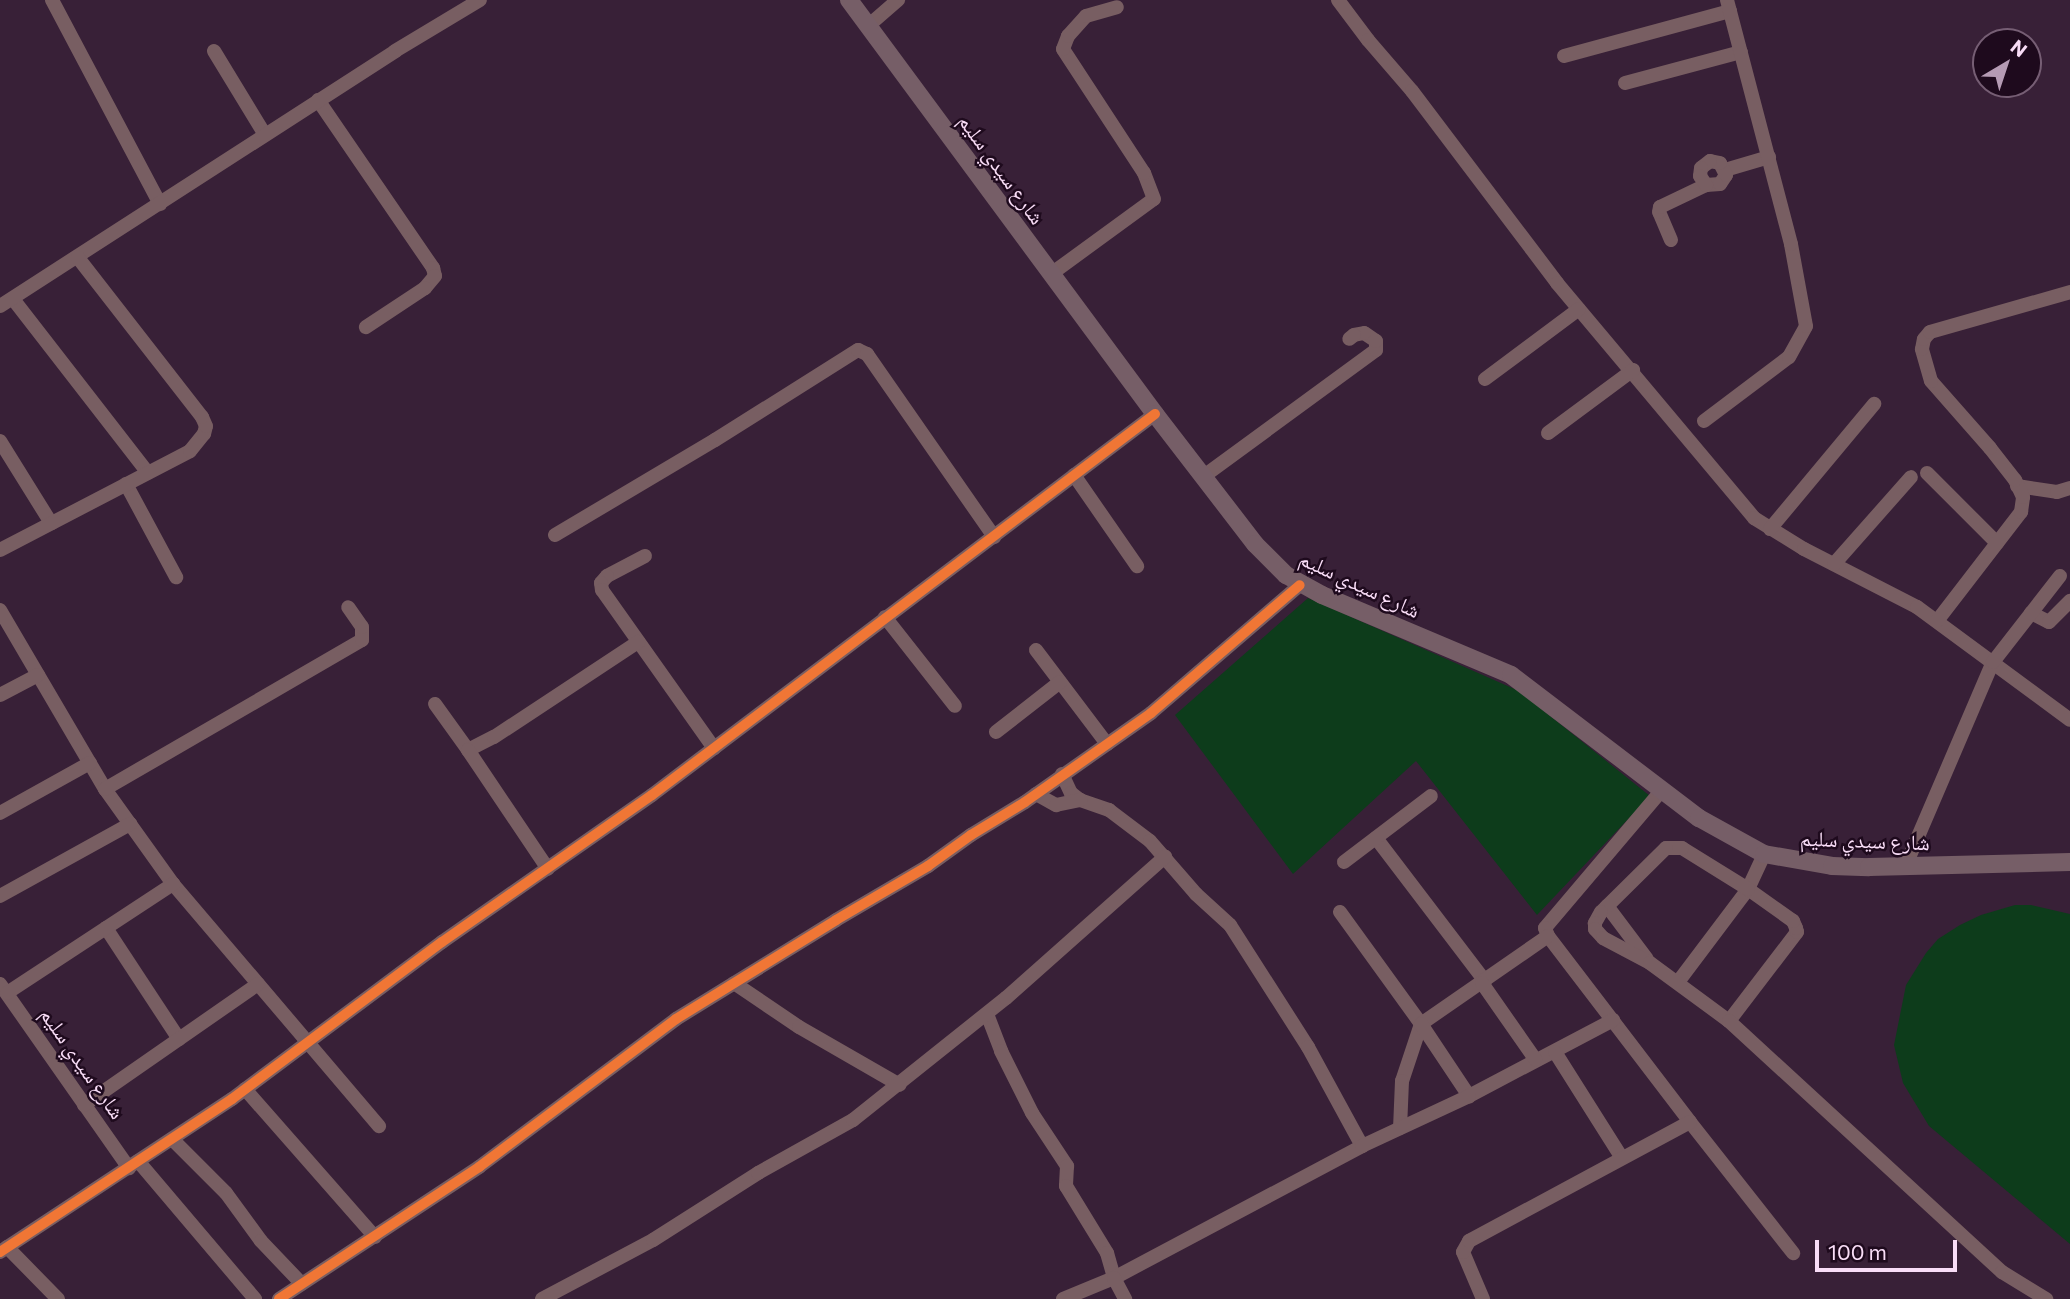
<!DOCTYPE html>
<meta charset="utf-8">
<style>
body{margin:0}
#map{position:relative;width:2070px;height:1299px;overflow:hidden;background:#382037;font-family:Commissioner,"Noto Naskh Arabic",sans-serif}
div>[style]{position:absolute}
.green>*{inset:0;background:#0d3c1b}
.minor>*{height:14px;margin:-7px;padding:0 7px;transform-origin:7px;border-radius:7px;background:#785e62}
.major>*{height:18px;margin:-9px;padding:0 9px;transform-origin:9px;border-radius:9px;background:#765e67}
.cycleway>*{height:10px;margin:-5px;padding:0 5px;transform-origin:5px;border-radius:5px;background:#f07635}
span{translate:-50% -50%;white-space:nowrap;text-align:center;line-height:1.15;-webkit-text-stroke:5px #1e0a1d;paint-order:stroke}
.street-label{font-size:21px;color:#f9ddf7}
.north{position:absolute;left:1972px;top:28px;width:70px;height:70px;box-sizing:border-box;background:#1e0a1d;border:2px solid #765e74;border-radius:50%;rotate:39deg;font-size:19px;font-weight:700;line-height:28px;text-align:center;color:#f9ddf7}
.north::after{content:'';display:block;margin:auto;width:24px;height:32px;background:#b59bb4;clip-path:polygon(50% 0,100% 100%,50% 72%,0 100%)}
.scale{position:absolute;left:1815px;top:1240px;width:142px;height:32px;box-sizing:border-box;border:4px solid #f9ddf7;border-top:0;padding-left:9px;font-size:21px;line-height:24px;white-space:nowrap;color:#f9ddf7;-webkit-text-stroke:5px #1e0a1d;paint-order:stroke}
</style>
<div id="map">
<div class="green">
<i style="clip-path:polygon(1308px 598px,1519px 691px,1650px 796px,1537px 915px,1416px 761px,1293px 874px,1175px 715px)"></i>
<i style="clip-path:polygon(2015px 905px,2031px 905px,2070px 914px,2070px 1244px,1929px 1126px,1903px 1083px,1894px 1045px,1906px 985px,1926px 953px,1938px 939px,1960px 925px,1981px 915px)"></i>
</div>
<div class="minor">
<i style="left:52px;top:0;width:231px;rotate:62.1deg"></i>
<i style="left:1338px;top:0;width:50px;rotate:53.1deg"></i>
<i style="left:1368px;top:40px;width:67px;rotate:49.2deg"></i>
<i style="left:1412px;top:91px;width:241px;rotate:52.9deg"></i>
<i style="left:1557px;top:283px;width:307px;rotate:50deg"></i>
<i style="left:1754px;top:518px;width:59px;rotate:31.8deg"></i>
<i style="left:1804px;top:549px;width:127px;rotate:27.2deg"></i>
<i style="left:1917px;top:607px;width:190px;rotate:36.4deg"></i>
<i style="left:868px;top:26px;width:40px;rotate:-41deg"></i>
<i style="left:214px;top:51px;width:98px;rotate:58.7deg"></i>
<i style="left:1564px;top:56px;width:172px;rotate:-15.2deg"></i>
<i style="left:1625px;top:83px;width:120px;rotate:-15deg"></i>
<i style="left:318px;top:100px;width:204px;rotate:55.6deg"></i>
<i style="left:433px;top:268px;width:8px;rotate:76deg"></i>
<i style="left:435px;top:276px;width:16px;rotate:130deg"></i>
<i style="left:425px;top:288px;width:71px;rotate:146.5deg"></i>
<i style="left:1725px;top:170px;width:46px;rotate:-16.5deg"></i>
<i style="left:1671px;top:240px;width:30px;rotate:-113deg"></i>
<i style="left:1659px;top:212px;width:5px;rotate:-79deg"></i>
<i style="left:1660px;top:207px;width:51px;rotate:-25.6deg"></i>
<i style="left:1706px;top:185px;width:14px;rotate:-4deg"></i>
<i style="left:1720px;top:184px;width:11px;rotate:-56deg"></i>
<i style="left:1726px;top:175px;width:13px;rotate:-117deg"></i>
<i style="left:1720px;top:163px;width:10px;rotate:-169deg"></i>
<i style="left:1710px;top:161px;width:11px;rotate:142deg"></i>
<i style="left:1701px;top:168px;width:8px;rotate:97deg"></i>
<i style="left:1700px;top:176px;width:11px;rotate:56deg"></i>
<i style="left:1051px;top:274px;width:127px;rotate:-36.1deg"></i>
<i style="left:1154px;top:199px;width:28px;rotate:-111deg"></i>
<i style="left:1144px;top:173px;width:148px;rotate:-123.2deg"></i>
<i style="left:1063px;top:49px;width:14px;rotate:-69deg"></i>
<i style="left:1068px;top:36px;width:27px;rotate:-48deg"></i>
<i style="left:1086px;top:16px;width:32px;rotate:-16deg"></i>
<i style="left:13px;top:299px;width:220px;rotate:52.2deg"></i>
<i style="left:0;top:306px;width:470px;rotate:-32.8deg"></i>
<i style="left:395px;top:51px;width:99px;rotate:-31deg"></i>
<i style="left:1485px;top:379px;width:117px;rotate:-36.7deg"></i>
<i style="left:1704px;top:421px;width:106px;rotate:-37deg"></i>
<i style="left:1789px;top:357px;width:35px;rotate:-61deg"></i>
<i style="left:1806px;top:326px;width:83px;rotate:-100.4deg"></i>
<i style="left:1791px;top:244px;width:252px;rotate:-104.7deg"></i>
<i style="left:1548px;top:433px;width:106px;rotate:-36.5deg"></i>
<i style="left:0;top:441px;width:97px;rotate:58.1deg"></i>
<i style="left:1927px;top:473px;width:99px;rotate:45deg"></i>
<i style="left:1074px;top:475px;width:111px;rotate:55.3deg"></i>
<i style="left:1204px;top:476px;width:213px;rotate:-36.2deg"></i>
<i style="left:1376px;top:350px;width:9px;rotate:-90deg"></i>
<i style="left:1376px;top:341px;width:14px;rotate:-146deg"></i>
<i style="left:1364px;top:333px;width:10px;rotate:169deg"></i>
<i style="left:1354px;top:335px;width:6px;rotate:141deg"></i>
<i style="left:126px;top:484px;width:106px;rotate:61.7deg"></i>
<i style="left:2017px;top:486px;width:40px;rotate:8.5deg"></i>
<i style="left:2057px;top:492px;width:14px;rotate:-17deg"></i>
<i style="left:1770px;top:529px;width:163px;rotate:-50.2deg"></i>
<i style="left:555px;top:535px;width:186px;rotate:-30.7deg"></i>
<i style="left:715px;top:440px;width:169px;rotate:-32.2deg"></i>
<i style="left:858px;top:350px;width:10px;rotate:24deg"></i>
<i style="left:867px;top:354px;width:223px;rotate:55.2deg"></i>
<i style="left:0;top:550px;width:214px;rotate:-27.5deg"></i>
<i style="left:190px;top:451px;width:22px;rotate:-51deg"></i>
<i style="left:204px;top:434px;width:8px;rotate:-76deg"></i>
<i style="left:206px;top:426px;width:10px;rotate:-114deg"></i>
<i style="left:202px;top:417px;width:202px;rotate:-127.9deg"></i>
<i style="left:645px;top:556px;width:43px;rotate:152.2deg"></i>
<i style="left:607px;top:576px;width:9px;rotate:131deg"></i>
<i style="left:601px;top:583px;width:7px;rotate:82deg"></i>
<i style="left:602px;top:590px;width:194px;rotate:54.7deg"></i>
<i style="left:1834px;top:564px;width:116px;rotate:-48.5deg"></i>
<i style="left:0;top:610px;width:208px;rotate:59.6deg"></i>
<i style="left:105px;top:789px;width:117px;rotate:54.4deg"></i>
<i style="left:173px;top:884px;width:318px;rotate:49.6deg"></i>
<i style="left:2031px;top:613px;width:20px;rotate:27deg"></i>
<i style="left:2049px;top:622px;width:30px;rotate:-45deg"></i>
<i style="left:885px;top:617px;width:113px;rotate:51.8deg"></i>
<i style="left:1937px;top:621px;width:138px;rotate:-52.4deg"></i>
<i style="left:2021px;top:512px;width:15px;rotate:-82deg"></i>
<i style="left:2023px;top:497px;width:19px;rotate:-115deg"></i>
<i style="left:2015px;top:480px;width:41px;rotate:-128deg"></i>
<i style="left:1990px;top:448px;width:89px;rotate:-131.4deg"></i>
<i style="left:1931px;top:381px;width:33px;rotate:-106deg"></i>
<i style="left:1922px;top:349px;width:10px;rotate:-79deg"></i>
<i style="left:1924px;top:339px;width:9px;rotate:-49deg"></i>
<i style="left:1930px;top:332px;width:146px;rotate:-15.9deg"></i>
<i style="left:1036px;top:650px;width:118px;rotate:52.9deg"></i>
<i style="left:0;top:695px;width:43px;rotate:-27.8deg"></i>
<i style="left:435px;top:704px;width:57px;rotate:54.3deg"></i>
<i style="left:468px;top:750px;width:29px;rotate:-27deg"></i>
<i style="left:494px;top:737px;width:173px;rotate:-33.4deg"></i>
<i style="left:996px;top:732px;width:81px;rotate:-38deg"></i>
<i style="left:468px;top:750px;width:143px;rotate:56.1deg"></i>
<i style="left:1062px;top:774px;width:21px;rotate:65deg"></i>
<i style="left:1071px;top:793px;width:11px;rotate:38deg"></i>
<i style="left:1080px;top:800px;width:31px;rotate:19deg"></i>
<i style="left:1109px;top:810px;width:51px;rotate:37.1deg"></i>
<i style="left:1150px;top:841px;width:70px;rotate:49deg"></i>
<i style="left:1196px;top:894px;width:46px;rotate:42.4deg"></i>
<i style="left:1230px;top:925px;width:145px;rotate:57.4deg"></i>
<i style="left:1308px;top:1047px;width:113px;rotate:61.4deg"></i>
<i style="left:105px;top:789px;width:297px;rotate:-30.1deg"></i>
<i style="left:362px;top:640px;width:13px;rotate:-90deg"></i>
<i style="left:362px;top:627px;width:24px;rotate:-125deg"></i>
<i style="left:1662px;top:790px;width:181px;rotate:130.3deg"></i>
<i style="left:1545px;top:928px;width:9px;rotate:69deg"></i>
<i style="left:1548px;top:936px;width:234px;rotate:52.6deg"></i>
<i style="left:1690px;top:1122px;width:167px;rotate:51.8deg"></i>
<i style="left:1036px;top:794px;width:23px;rotate:29deg"></i>
<i style="left:1056px;top:805px;width:25px;rotate:-12deg"></i>
<i style="left:0;top:813px;width:103px;rotate:-29.1deg"></i>
<i style="left:1376px;top:838px;width:180px;rotate:52.7deg"></i>
<i style="left:1344px;top:862px;width:109px;rotate:-37.2deg"></i>
<i style="left:1905px;top:867px;width:223px;rotate:-66.8deg"></i>
<i style="left:1993px;top:662px;width:109px;rotate:-52.1deg"></i>
<i style="left:0;top:896px;width:149px;rotate:-29deg"></i>
<i style="left:1607px;top:906px;width:66px;rotate:53deg"></i>
<i style="left:1340px;top:912px;width:138px;rotate:54.1deg"></i>
<i style="left:1421px;top:1024px;width:60px;rotate:108.4deg"></i>
<i style="left:1402px;top:1081px;width:47px;rotate:92.4deg"></i>
<i style="left:106px;top:928px;width:133px;rotate:56.7deg"></i>
<i style="left:1548px;top:936px;width:155px;rotate:145.3deg"></i>
<i style="left:1421px;top:1024px;width:87px;rotate:56.3deg"></i>
<i style="left:1469px;top:1096px;width:163px;rotate:-27.8deg"></i>
<i style="left:1678px;top:982px;width:116px;rotate:-53deg"></i>
<i style="left:1748px;top:889px;width:38px;rotate:-65deg"></i>
<i style="left:734px;top:983px;width:78px;rotate:34.1deg"></i>
<i style="left:799px;top:1027px;width:116px;rotate:29.9deg"></i>
<i style="left:1482px;top:983px;width:93px;rotate:55.1deg"></i>
<i style="left:0;top:984px;width:225px;rotate:55deg"></i>
<i style="left:7px;top:993px;width:199px;rotate:-33.3deg"></i>
<i style="left:987px;top:1014px;width:40px;rotate:69deg"></i>
<i style="left:1001px;top:1051px;width:69px;rotate:63.4deg"></i>
<i style="left:1032px;top:1113px;width:64px;rotate:56.6deg"></i>
<i style="left:1067px;top:1166px;width:20px;rotate:93deg"></i>
<i style="left:1066px;top:1186px;width:79px;rotate:58.5deg"></i>
<i style="left:1107px;top:1253px;width:26px;rotate:74deg"></i>
<i style="left:1114px;top:1278px;width:281px;rotate:-28deg"></i>
<i style="left:1362px;top:1146px;width:118px;rotate:-25deg"></i>
<i style="left:1729px;top:1021px;width:112px;rotate:-52.6deg"></i>
<i style="left:1797px;top:932px;width:4px;rotate:-104deg"></i>
<i style="left:1796px;top:928px;width:8px;rotate:-113deg"></i>
<i style="left:1793px;top:921px;width:55px;rotate:-144.6deg"></i>
<i style="left:1748px;top:889px;width:78px;rotate:-148.2deg"></i>
<i style="left:1682px;top:848px;width:16px;rotate:180deg"></i>
<i style="left:1666px;top:848px;width:91px;rotate:135.4deg"></i>
<i style="left:1601px;top:912px;width:13px;rotate:119deg"></i>
<i style="left:1595px;top:923px;width:6px;rotate:90deg"></i>
<i style="left:1595px;top:929px;width:12px;rotate:48deg"></i>
<i style="left:1603px;top:938px;width:53px;rotate:28deg"></i>
<i style="left:1650px;top:963px;width:98px;rotate:36.3deg"></i>
<i style="left:1729px;top:1021px;width:371px;rotate:42.6deg"></i>
<i style="left:2002px;top:1272px;width:52px;rotate:31.5deg"></i>
<i style="left:1555px;top:1052px;width:125px;rotate:57.7deg"></i>
<i style="left:245px;top:1089px;width:197px;rotate:48.7deg"></i>
<i style="left:84px;top:1105px;width:212px;rotate:-34.8deg"></i>
<i style="left:172px;top:1139px;width:76px;rotate:45deg"></i>
<i style="left:226px;top:1193px;width:59px;rotate:53.9deg"></i>
<i style="left:261px;top:1241px;width:59px;rotate:46.4deg"></i>
<i style="left:138px;top:1161px;width:181px;rotate:49.7deg"></i>
<i style="left:7px;top:1247px;width:73px;rotate:45.6deg"></i>
<i style="left:0;top:1252px;width:278px;rotate:-33.4deg"></i>
<i style="left:232px;top:1099px;width:262px;rotate:-36.8deg"></i>
<i style="left:442px;top:942px;width:256px;rotate:-35deg"></i>
<i style="left:652px;top:795px;width:631px;rotate:-37.14deg"></i>
<i style="left:279px;top:1299px;width:240px;rotate:-33.4deg"></i>
<i style="left:479px;top:1167px;width:246px;rotate:-36.9deg"></i>
<i style="left:676px;top:1019px;width:188px;rotate:-31.7deg"></i>
<i style="left:836px;top:920px;width:107px;rotate:-30.4deg"></i>
<i style="left:928px;top:866px;width:53px;rotate:-35.8deg"></i>
<i style="left:971px;top:835px;width:63px;rotate:-31.4deg"></i>
<i style="left:1025px;top:802px;width:154px;rotate:-35.2deg"></i>
<i style="left:1151px;top:713px;width:196px;rotate:-40.7deg"></i>
<i style="left:542px;top:1299px;width:126px;rotate:-28deg"></i>
<i style="left:653px;top:1240px;width:125px;rotate:-32.5deg"></i>
<i style="left:758px;top:1173px;width:109px;rotate:-29.2deg"></i>
<i style="left:853px;top:1120px;width:196px;rotate:-38.6deg"></i>
<i style="left:1006px;top:998px;width:213px;rotate:-41.6deg"></i>
<i style="left:1063px;top:1299px;width:55px;rotate:-22.4deg"></i>
<i style="left:1114px;top:1278px;width:24px;rotate:62deg"></i>
<i style="left:1483px;top:1299px;width:51px;rotate:-113.1deg"></i>
<i style="left:1463px;top:1252px;width:13px;rotate:-61deg"></i>
<i style="left:1469px;top:1241px;width:251px;rotate:-28.3deg"></i>
</div>
<div class="major">
<i style="left:849px;top:0;width:515px;rotate:53.53deg"></i>
<i style="left:1155px;top:414px;width:164px;rotate:52.4deg"></i>
<i style="left:1255px;top:544px;width:44px;rotate:45deg"></i>
<i style="left:1286px;top:575px;width:41px;rotate:29.1deg"></i>
<i style="left:1322px;top:595px;width:205px;rotate:22.9deg"></i>
<i style="left:1511px;top:675px;width:236px;rotate:37.3deg"></i>
<i style="left:1699px;top:818px;width:74px;rotate:29deg"></i>
<i style="left:1764px;top:854px;width:69px;rotate:10deg"></i>
<i style="left:1832px;top:866px;width:37px;rotate:2deg"></i>
<i style="left:1869px;top:867px;width:201px;rotate:-1.4deg"></i>
</div>
<div class="cycleway">
<i style="left:0;top:1252px;width:278px;rotate:-33.4deg"></i>
<i style="left:232px;top:1099px;width:262px;rotate:-36.8deg"></i>
<i style="left:442px;top:942px;width:256px;rotate:-35deg"></i>
<i style="left:652px;top:795px;width:631px;rotate:-37.14deg"></i>
<i style="left:279px;top:1299px;width:240px;rotate:-33.4deg"></i>
<i style="left:479px;top:1167px;width:246px;rotate:-36.9deg"></i>
<i style="left:676px;top:1019px;width:188px;rotate:-31.7deg"></i>
<i style="left:836px;top:920px;width:107px;rotate:-30.4deg"></i>
<i style="left:928px;top:866px;width:53px;rotate:-35.8deg"></i>
<i style="left:971px;top:835px;width:63px;rotate:-31.4deg"></i>
<i style="left:1025px;top:802px;width:154px;rotate:-35.2deg"></i>
<i style="left:1151px;top:713px;width:196px;rotate:-40.7deg"></i>
</div>
<div class="street-label">
<span style="left:1002px;top:169px;rotate:54deg">شارع سيدي سليم</span>
<span style="left:1360px;top:584px;rotate:25deg">شارع سيدي سليم</span>
<span style="left:1865px;top:840px;rotate:2deg">شارع سيدي سليم</span>
<span style="left:83px;top:1063px;rotate:55deg">شارع سيدي سليم</span>
</div>
<div class="north">N</div>
<div class="scale">100 m</div>
</div>
